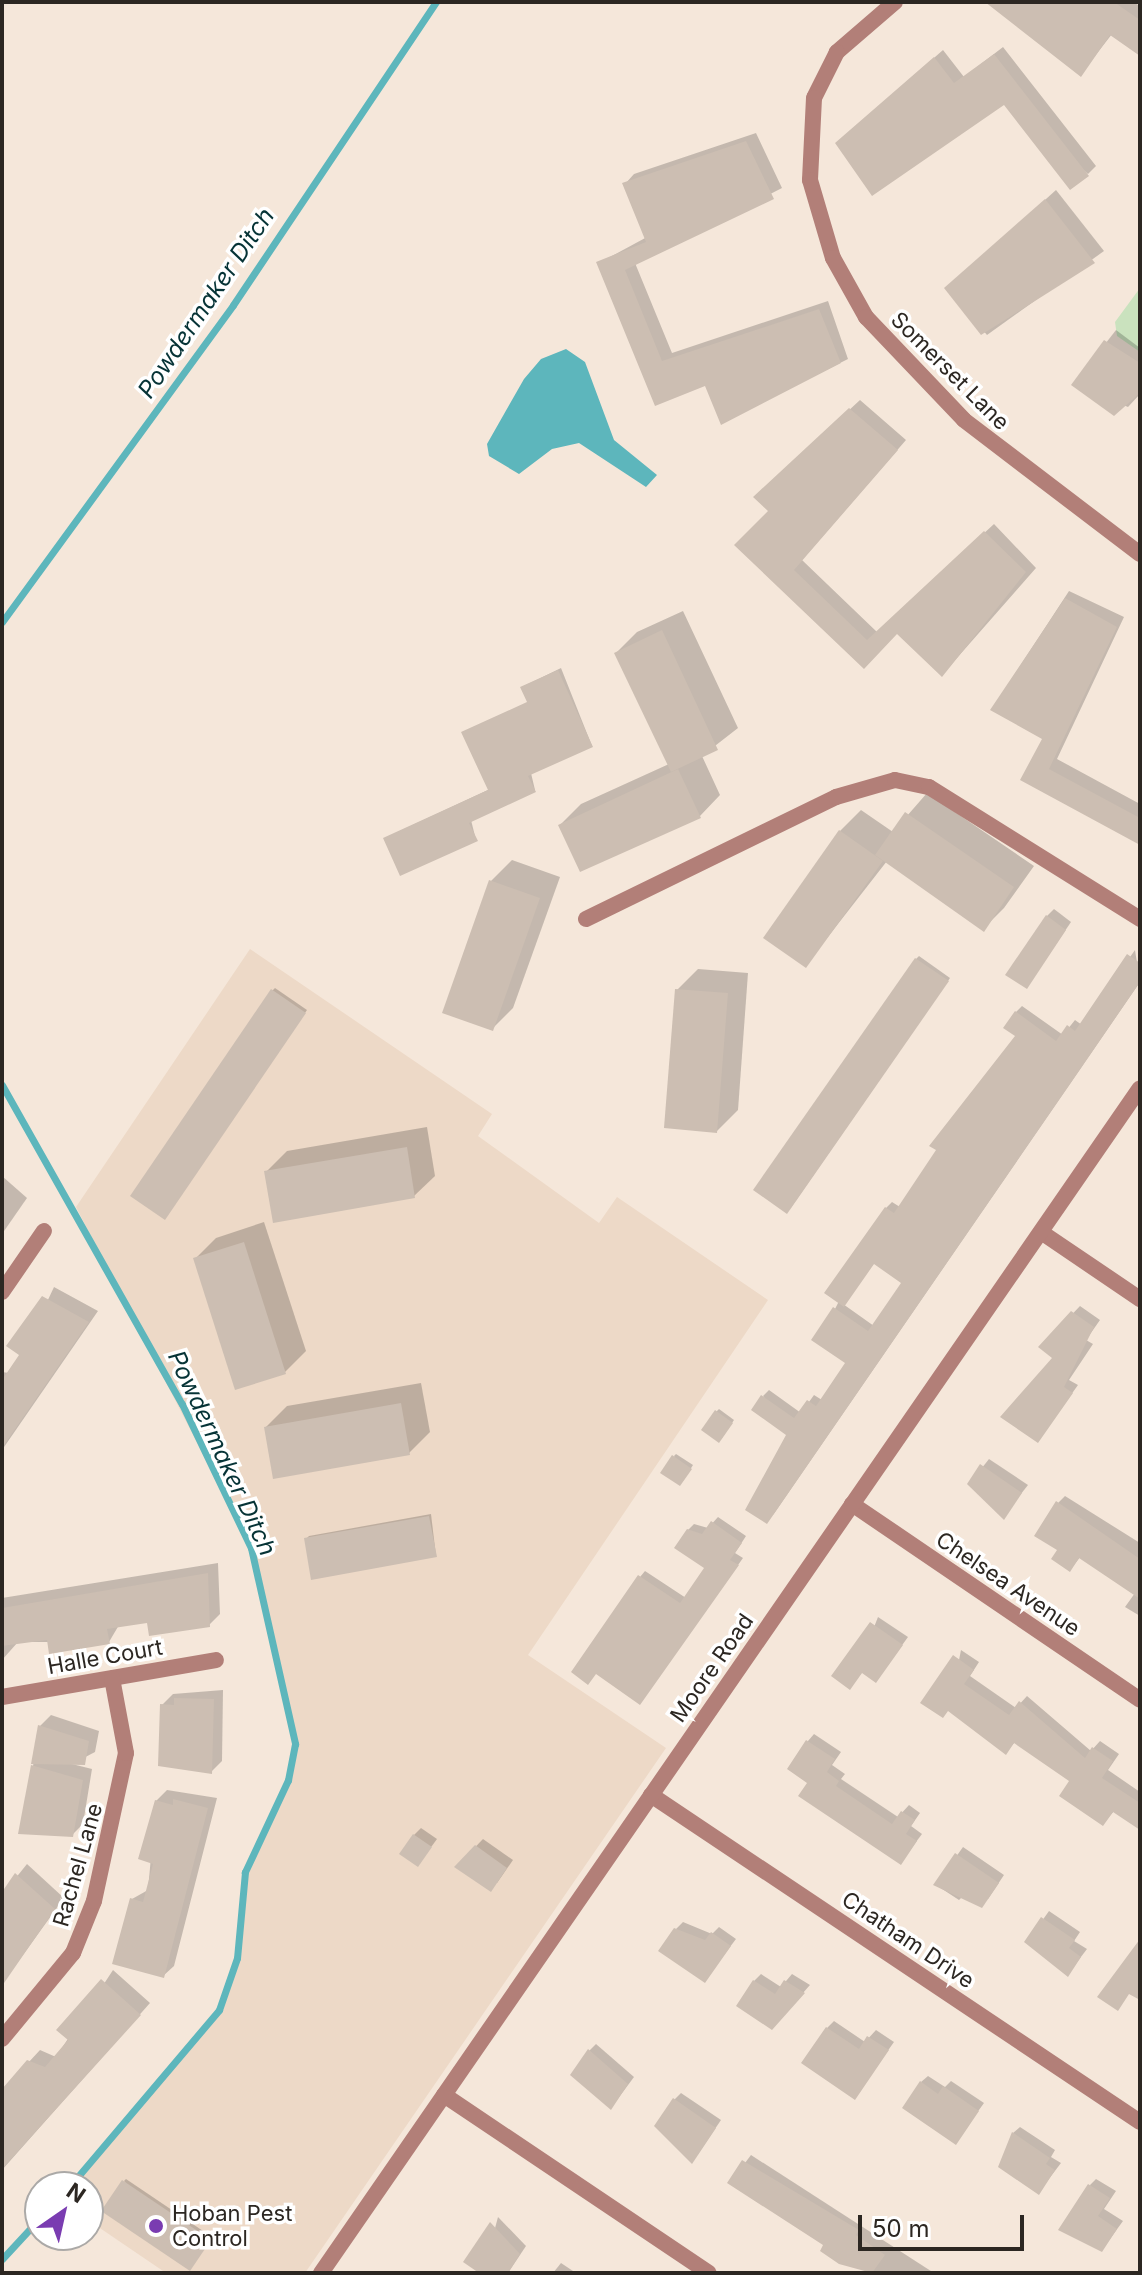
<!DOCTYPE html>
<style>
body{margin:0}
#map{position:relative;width:1142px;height:2275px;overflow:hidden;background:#f5e7da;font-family:Inter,sans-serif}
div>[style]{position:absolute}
.built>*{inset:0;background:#edd9c7}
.green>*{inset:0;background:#cae2be}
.water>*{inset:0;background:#5db6bc}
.shadow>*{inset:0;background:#0003}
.stream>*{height:7px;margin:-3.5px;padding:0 3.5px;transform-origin:3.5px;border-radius:3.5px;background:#5db6bc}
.building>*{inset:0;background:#ccbeb2}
.minor>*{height:16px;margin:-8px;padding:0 8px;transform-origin:8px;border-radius:8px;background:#b27f78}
.tertiary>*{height:16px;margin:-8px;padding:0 8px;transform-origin:8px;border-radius:8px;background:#b27f78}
.dots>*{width:22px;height:22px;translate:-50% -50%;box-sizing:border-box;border:4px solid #fff;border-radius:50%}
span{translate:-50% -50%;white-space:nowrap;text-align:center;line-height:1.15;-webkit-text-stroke:7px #fff;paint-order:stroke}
.street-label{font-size:22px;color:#2c2722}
.poi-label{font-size:22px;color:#2c2722}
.left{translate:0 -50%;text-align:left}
.water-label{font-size:24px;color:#063336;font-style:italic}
.frame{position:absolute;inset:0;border:4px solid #2c2722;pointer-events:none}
.north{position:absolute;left:24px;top:2171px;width:80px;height:80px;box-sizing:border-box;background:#fff;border:2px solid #aba9a7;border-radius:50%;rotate:34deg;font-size:22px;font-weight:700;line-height:32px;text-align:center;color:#2c2722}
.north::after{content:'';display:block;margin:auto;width:28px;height:36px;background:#7a3cb1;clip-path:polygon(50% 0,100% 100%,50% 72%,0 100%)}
.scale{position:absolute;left:858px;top:2215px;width:166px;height:36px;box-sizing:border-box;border:4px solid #2c2722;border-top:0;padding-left:10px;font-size:24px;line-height:28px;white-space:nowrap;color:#2c2722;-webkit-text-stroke:6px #fff;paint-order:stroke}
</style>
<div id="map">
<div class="built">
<i style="clip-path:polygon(250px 949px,492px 1114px,478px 1136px,599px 1223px,617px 1197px,768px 1300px,528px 1655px,666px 1748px,305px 2273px,166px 2273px,88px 2220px,88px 2187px,69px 2187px,219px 2010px,237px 1958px,245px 1872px,288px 1780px,295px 1744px,251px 1548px,76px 1207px)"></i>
</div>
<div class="green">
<i style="clip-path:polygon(1140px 288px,1140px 367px,1140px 352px,1117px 336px,1115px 322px)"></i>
</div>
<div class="water">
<i style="clip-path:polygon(566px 349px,585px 362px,614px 440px,657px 475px,646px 487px,579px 443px,552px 449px,519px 474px,489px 456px,487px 444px,524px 379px,541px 359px)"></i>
</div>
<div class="shadow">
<i style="clip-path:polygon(995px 2px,1133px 2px,1140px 6px,1140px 54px,1112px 34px,1081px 74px)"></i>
<i style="clip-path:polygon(1003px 47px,1096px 166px,1088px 174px,1004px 102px,846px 135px,943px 50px,964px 77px)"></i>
<i style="clip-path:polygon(756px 133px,782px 188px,635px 263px,672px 353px,828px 301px,848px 359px,722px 422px,706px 383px,656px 403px,599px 263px,647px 237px,625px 184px,634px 174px)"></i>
<i style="clip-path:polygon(1056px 190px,1104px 251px,987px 335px,947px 288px)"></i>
<i style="clip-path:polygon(1116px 330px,1140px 348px,1140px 394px,1128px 407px,1074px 384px)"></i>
<i style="clip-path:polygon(860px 400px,906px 440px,802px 560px,877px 632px,994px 524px,1036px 568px,942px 675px,898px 632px,864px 667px,737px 545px,770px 511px,765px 488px)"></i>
<i style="clip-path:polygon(1069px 591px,1124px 617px,1057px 759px,1140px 804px,1140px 842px,1022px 779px,1045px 738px,992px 709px)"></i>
<i style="clip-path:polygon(683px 611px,738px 728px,702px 756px,720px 795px,700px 816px,560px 825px,581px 804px,669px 764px,616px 653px,637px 632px)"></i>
<i style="clip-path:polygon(561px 668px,592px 746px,531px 773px,535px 790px,471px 820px,476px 840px,385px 838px,490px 789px,528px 702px,522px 687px)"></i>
<i style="clip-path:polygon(927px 793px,1034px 866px,1004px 908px,983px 929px,887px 861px,806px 965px,840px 831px,861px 810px,893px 832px)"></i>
<i style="clip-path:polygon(512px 860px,560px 877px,513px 1008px,492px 1029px,491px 881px)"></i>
<i style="clip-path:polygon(1054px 909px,1071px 922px,1027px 987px,1047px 916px)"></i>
<i style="clip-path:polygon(evenodd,1135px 950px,1140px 982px,773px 1515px,788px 1434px,763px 1396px,769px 1390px,801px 1413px,814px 1395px,822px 1400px,848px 1362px,835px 1309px,886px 1208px,892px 1202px,900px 1207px,1018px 1036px,1016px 1012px,1022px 1006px,1063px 1035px,1075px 1020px,1082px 1025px,1135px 950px,875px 1262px,904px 1283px,874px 1326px,843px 1304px,875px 1262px)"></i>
<i style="clip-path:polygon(919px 956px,950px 978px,790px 1209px,916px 959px)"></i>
<i style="clip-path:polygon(698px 969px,748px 973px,738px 1110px,717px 1131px,677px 990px)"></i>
<i style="clip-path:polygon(275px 988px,307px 1010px,168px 1214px,272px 991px)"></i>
<i style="clip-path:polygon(427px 1127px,435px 1176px,414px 1196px,266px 1172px,287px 1151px)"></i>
<i style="clip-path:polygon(2px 1176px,27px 1198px,2px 1234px)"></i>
<i style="clip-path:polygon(264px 1222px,306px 1351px,285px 1372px,195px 1259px,216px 1238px)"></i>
<i style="clip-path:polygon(54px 1287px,98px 1311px,2px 1450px,2px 1372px,9px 1373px,22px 1355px)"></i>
<i style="clip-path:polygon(1080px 1306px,1100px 1320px,1086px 1340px,1093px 1344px,1069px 1380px,1078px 1385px,1038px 1441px,1055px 1357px,1041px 1347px)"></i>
<i style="clip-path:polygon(421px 1383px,430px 1432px,409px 1453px,266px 1427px,287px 1406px)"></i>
<i style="clip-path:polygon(719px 1409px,734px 1420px,722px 1438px,716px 1412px)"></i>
<i style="clip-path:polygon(676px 1454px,693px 1465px,683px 1481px,674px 1456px)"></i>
<i style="clip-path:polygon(989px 1459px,1028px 1485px,1003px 1517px,970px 1483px)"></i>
<i style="clip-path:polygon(1065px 1496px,1140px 1543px,1140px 1616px,1125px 1607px,1135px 1593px,1081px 1556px,1070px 1570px,1059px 1550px,1058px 1503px)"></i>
<i style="clip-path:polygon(431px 1514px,436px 1556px,306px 1539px,309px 1536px)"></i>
<i style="clip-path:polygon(718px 1517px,746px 1536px,735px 1553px,743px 1558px,640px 1703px,640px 1577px,645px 1571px,686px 1598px,707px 1568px,688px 1530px,694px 1524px,708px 1528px)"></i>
<i style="clip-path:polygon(218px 1563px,220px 1614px,209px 1625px,149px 1621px,119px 1625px,109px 1642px,18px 1642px,2px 1660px,2px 1598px)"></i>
<i style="clip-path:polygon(878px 1617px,908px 1637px,882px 1673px,863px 1671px,850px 1688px)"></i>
<i style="clip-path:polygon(961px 1650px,979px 1662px,970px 1676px,1016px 1708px,1027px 1696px,1091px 1751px,1100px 1741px,1119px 1754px,1108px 1770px,1140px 1792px,1140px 1828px,1114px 1811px,1103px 1824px,1072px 1780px,1015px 1742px,1006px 1752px,949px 1710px)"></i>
<i style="clip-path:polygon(223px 1690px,222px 1761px,211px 1772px,162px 1705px,173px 1694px)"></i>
<i style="clip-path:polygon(51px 1715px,99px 1731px,95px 1752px,72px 1764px,92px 1769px,83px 1824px,72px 1835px,33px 1766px,40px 1726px)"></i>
<i style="clip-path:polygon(814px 1734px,841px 1752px,832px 1765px,845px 1774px,841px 1779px,898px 1817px,909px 1805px,920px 1813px,911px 1826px,922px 1834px,901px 1862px,810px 1782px,808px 1741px)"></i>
<i style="clip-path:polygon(167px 1790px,217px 1798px,174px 1966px,163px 1976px,132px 1899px,148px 1890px,156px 1801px)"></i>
<i style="clip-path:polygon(421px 1828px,437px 1839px,418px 1865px,414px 1835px)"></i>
<i style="clip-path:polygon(483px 1839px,513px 1860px,497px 1883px,457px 1866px)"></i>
<i style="clip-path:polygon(963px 1847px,1004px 1875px,988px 1899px,965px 1894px,959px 1900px,936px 1885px)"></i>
<i style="clip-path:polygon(27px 1864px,64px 1898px,2px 1984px,2px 1895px)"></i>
<i style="clip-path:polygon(1049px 1911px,1080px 1932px,1074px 1941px,1087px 1949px,1068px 1974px,1027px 1942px)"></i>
<i style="clip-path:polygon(683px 1922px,712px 1934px,719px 1927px,736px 1939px,705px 1980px,676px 1929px)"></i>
<i style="clip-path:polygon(113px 1970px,150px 2003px,2px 2170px,2px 2091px,40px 2050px,56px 2057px)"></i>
<i style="clip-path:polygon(761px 1974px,781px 1987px,792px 1974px,810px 1985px,779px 2020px,754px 1981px)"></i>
<i style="clip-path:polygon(834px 2021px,865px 2042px,876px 2030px,894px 2042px,855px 2097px,827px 2028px)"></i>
<i style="clip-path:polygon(596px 2044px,634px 2077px,611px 2108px,589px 2051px)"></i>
<i style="clip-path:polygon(928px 2076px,945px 2087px,951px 2081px,984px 2103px,956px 2142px,921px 2082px)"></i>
<i style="clip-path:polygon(681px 2093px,721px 2120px,698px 2154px,674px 2100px)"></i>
<i style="clip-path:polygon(1020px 2127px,1055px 2150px,1051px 2157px,1061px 2163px,1039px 2192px,1013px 2133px)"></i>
<i style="clip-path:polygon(751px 2155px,934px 2273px,870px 2273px,730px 2183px)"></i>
<i style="clip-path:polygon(126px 2179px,212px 2237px,192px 2266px,124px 2181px)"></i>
<i style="clip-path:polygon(1096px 2179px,1116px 2191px,1104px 2209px,1123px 2221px,1102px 2250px,1090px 2185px)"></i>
<i style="clip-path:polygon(498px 2217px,526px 2246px,508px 2273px,483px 2273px)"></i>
<i style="clip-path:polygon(561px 2263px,576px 2273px,553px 2273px)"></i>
</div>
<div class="stream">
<i style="left:2px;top:622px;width:392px;rotate:-53.9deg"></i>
<i style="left:233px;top:305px;width:365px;rotate:-56.2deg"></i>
<i style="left:2px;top:1085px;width:366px;rotate:60.6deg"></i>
<i style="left:182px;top:1404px;width:160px;rotate:64.4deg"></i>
<i style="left:251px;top:1548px;width:201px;rotate:77.3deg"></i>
<i style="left:295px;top:1744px;width:37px;rotate:101deg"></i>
<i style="left:288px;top:1780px;width:102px;rotate:115.1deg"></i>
<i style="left:245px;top:1872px;width:86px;rotate:95.3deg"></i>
<i style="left:237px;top:1958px;width:55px;rotate:109.1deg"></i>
<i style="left:219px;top:2010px;width:232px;rotate:130.3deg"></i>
<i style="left:2px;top:2259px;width:56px;rotate:-47.2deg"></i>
</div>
<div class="building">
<i style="clip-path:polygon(985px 2px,1114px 2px,1140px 20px,1140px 56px,1110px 35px,1081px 77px)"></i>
<i style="clip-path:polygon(994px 54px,1089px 176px,1070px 190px,1004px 105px,872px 196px,835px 143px,934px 57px,954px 83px)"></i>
<i style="clip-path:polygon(746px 141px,774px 199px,625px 270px,662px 361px,819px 309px,841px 363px,721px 425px,705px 386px,655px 406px,596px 262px,646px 242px,622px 183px)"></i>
<i style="clip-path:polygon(1045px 199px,1095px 263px,981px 335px,944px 288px)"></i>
<i style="clip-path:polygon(1104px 340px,1140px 363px,1140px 393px,1114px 416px,1071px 385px)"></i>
<i style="clip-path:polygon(849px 408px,898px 450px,794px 570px,867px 640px,984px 531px,1026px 572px,942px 677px,897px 634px,864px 669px,734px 545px,768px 511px,753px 497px)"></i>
<i style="clip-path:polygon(1065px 598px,1117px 627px,1049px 769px,1140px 818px,1140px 845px,1020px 780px,1042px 739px,990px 710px)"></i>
<i style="clip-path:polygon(662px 630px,718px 750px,671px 772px,614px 653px)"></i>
<i style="clip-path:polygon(558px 670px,593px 747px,528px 776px,536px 792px,469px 823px,478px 841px,400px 876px,383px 838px,488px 790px,461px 732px,527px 702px,520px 687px)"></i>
<i style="clip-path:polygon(678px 769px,701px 818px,580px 872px,558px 825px)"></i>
<i style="clip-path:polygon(905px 812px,1014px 887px,984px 932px,875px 855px)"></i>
<i style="clip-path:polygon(839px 830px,883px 861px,806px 968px,763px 938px)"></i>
<i style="clip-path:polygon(489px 880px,540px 898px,493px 1031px,442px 1013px)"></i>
<i style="clip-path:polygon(1046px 915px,1066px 930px,1027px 989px,1005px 975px)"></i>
<i style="clip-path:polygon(1127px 954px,1140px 963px,1140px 982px,1077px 1074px,767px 1524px,745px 1510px,786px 1435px,751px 1410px,761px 1395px,794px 1418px,807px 1400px,816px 1406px,845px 1363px,811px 1340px,833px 1307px,868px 1331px,901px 1283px,874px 1264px,844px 1307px,824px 1293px,885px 1207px,894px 1213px,936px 1150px,929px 1146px,1015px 1036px,1003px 1028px,1015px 1011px,1056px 1041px,1067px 1025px,1075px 1031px)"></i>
<i style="clip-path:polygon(915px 958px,949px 981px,787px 1214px,753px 1190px)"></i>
<i style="clip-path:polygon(271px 989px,306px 1013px,165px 1220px,130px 1196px)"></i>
<i style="clip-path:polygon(675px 989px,728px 993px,717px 1133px,664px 1128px)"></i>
<i style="clip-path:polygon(407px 1147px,415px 1198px,273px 1223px,264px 1171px)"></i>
<i style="clip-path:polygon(244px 1242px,286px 1374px,235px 1390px,193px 1258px)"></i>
<i style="clip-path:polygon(42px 1296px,89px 1322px,2px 1448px,2px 1380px,19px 1355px,6px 1346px)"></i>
<i style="clip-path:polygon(1071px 1311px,1094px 1327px,1064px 1387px,1073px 1393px,1038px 1443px,1000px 1417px,1052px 1358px,1038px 1347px)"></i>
<i style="clip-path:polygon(401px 1403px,410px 1455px,273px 1479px,264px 1427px)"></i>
<i style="clip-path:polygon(715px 1410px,733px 1423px,719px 1443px,701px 1430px)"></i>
<i style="clip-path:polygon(672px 1455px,692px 1469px,680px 1486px,660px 1473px)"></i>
<i style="clip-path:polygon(980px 1464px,1022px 1493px,1004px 1520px,967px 1484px)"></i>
<i style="clip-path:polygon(1056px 1501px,1140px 1559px,1140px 1599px,1079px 1558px,1070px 1572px,1051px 1559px,1057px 1550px,1034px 1536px)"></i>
<i style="clip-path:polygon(429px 1516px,437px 1557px,311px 1580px,304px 1538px)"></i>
<i style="clip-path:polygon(711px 1521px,742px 1543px,730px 1560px,739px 1565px,640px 1705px,596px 1674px,588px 1685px,571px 1672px,638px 1575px,680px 1603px,704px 1568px,674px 1548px,687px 1529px,702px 1534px)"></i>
<i style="clip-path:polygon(208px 1573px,210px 1627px,149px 1636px,147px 1623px,107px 1629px,110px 1644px,49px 1654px,47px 1640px,2px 1646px,2px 1608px)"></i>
<i style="clip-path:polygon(870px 1622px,903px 1645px,876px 1683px,862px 1673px,850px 1690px,831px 1676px)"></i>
<i style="clip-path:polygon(953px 1655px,974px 1670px,964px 1684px,1009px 1715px,1019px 1701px,1085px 1758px,1092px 1747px,1113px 1761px,1102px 1778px,1140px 1803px,1140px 1830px,1113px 1812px,1103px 1826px,1059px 1796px,1069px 1781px,1014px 1743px,1006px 1755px,948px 1711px,943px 1718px,920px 1703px)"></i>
<i style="clip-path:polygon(174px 1698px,214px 1699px,212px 1774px,158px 1766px,160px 1704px,174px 1705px)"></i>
<i style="clip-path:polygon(38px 1725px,89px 1741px,85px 1765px,31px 1764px)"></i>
<i style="clip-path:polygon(806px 1740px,835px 1759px,827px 1772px,839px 1781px,836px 1786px,892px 1824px,901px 1811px,915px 1820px,906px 1834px,917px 1841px,901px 1865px,798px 1796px,807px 1783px,787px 1769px)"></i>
<i style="clip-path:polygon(31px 1765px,83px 1780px,73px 1837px,18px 1834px)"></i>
<i style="clip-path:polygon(173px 1799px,208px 1808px,164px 1978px,112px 1964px,130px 1898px,143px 1902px,153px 1864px,138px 1859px,155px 1800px,173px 1805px)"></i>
<i style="clip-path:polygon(413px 1834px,432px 1847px,418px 1867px,399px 1854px)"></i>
<i style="clip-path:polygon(475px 1845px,507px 1868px,491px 1892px,454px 1867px)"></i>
<i style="clip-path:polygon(955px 1853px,999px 1883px,982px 1908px,933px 1885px)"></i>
<i style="clip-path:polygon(15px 1873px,55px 1909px,2px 1986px,2px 1892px)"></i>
<i style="clip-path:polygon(1041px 1917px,1075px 1940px,1069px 1948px,1081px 1957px,1068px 1977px,1024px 1942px)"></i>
<i style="clip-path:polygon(674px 1928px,705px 1940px,711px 1932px,731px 1946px,705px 1983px,658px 1951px)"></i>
<i style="clip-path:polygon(1140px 1939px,1140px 2000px,1129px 1994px,1118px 2011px,1097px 1997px)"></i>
<i style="clip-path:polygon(101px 1979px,141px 2015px,2px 2169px,2px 2089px,27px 2060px,45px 2067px,68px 2040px,56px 2030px)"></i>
<i style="clip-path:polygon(753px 1980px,775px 1994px,784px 1980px,805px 1993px,772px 2030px,736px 2006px)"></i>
<i style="clip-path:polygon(826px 2027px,859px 2049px,867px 2036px,889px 2050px,855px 2100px,801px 2063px)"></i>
<i style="clip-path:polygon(588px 2049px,628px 2084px,611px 2110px,570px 2075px)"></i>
<i style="clip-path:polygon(920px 2081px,938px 2094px,943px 2086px,979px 2111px,956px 2145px,902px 2108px)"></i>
<i style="clip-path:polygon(673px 2098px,716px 2128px,692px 2164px,654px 2126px)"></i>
<i style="clip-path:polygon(1012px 2132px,1050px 2158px,1046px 2164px,1055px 2170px,1039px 2195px,998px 2167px)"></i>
<i style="clip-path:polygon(742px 2160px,859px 2230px,856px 2235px,885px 2255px,872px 2273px,839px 2264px,820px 2251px,823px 2245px,727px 2183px)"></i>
<i style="clip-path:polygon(122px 2180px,211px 2240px,190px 2271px,101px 2211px)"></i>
<i style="clip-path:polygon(1088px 2184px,1110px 2198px,1098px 2216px,1117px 2229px,1102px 2252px,1058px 2230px)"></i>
<i style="clip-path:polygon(490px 2222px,520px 2254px,508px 2273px,479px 2273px,463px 2262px)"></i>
</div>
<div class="minor">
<i style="left:895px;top:2px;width:77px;rotate:139.2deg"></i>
<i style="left:837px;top:52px;width:51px;rotate:116.6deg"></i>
<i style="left:814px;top:98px;width:82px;rotate:92.8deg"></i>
<i style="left:810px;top:180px;width:81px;rotate:73.6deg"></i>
<i style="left:833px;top:258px;width:68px;rotate:60.8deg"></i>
<i style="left:866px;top:317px;width:142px;rotate:46.4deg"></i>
<i style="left:964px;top:420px;width:221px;rotate:37.3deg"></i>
<i style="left:586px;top:919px;width:278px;rotate:-26deg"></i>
<i style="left:836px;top:797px;width:61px;rotate:-16.1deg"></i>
<i style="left:895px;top:780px;width:35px;rotate:12deg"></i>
<i style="left:929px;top:787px;width:249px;rotate:32deg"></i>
<i style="left:1041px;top:1232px;width:120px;rotate:34.1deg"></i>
<i style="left:2px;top:1292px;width:74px;rotate:-55.5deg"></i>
<i style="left:852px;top:1504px;width:348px;rotate:34.2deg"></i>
<i style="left:2px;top:1697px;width:217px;rotate:-9.8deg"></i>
<i style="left:651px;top:1795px;width:588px;rotate:33.77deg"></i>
<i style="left:2px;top:2039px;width:112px;rotate:-50.5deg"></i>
<i style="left:73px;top:1953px;width:56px;rotate:-68deg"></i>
<i style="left:94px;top:1901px;width:151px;rotate:-77.8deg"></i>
<i style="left:126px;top:1753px;width:76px;rotate:-100.6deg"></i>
<i style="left:444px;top:2095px;width:319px;rotate:33.9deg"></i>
</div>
<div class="tertiary">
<i style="left:321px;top:2273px;width:1440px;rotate:-55.35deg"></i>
</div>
<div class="dots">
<i style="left:156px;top:2226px;background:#7a3cb1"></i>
</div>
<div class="street-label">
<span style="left:950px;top:371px;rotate:45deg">Somerset Lane</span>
<span style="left:1008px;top:1584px;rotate:34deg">Chelsea Avenue</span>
<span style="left:105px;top:1657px;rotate:-10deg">Halle Court</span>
<span style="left:712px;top:1668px;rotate:-55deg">Moore Road</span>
<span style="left:78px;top:1865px;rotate:-74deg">Rachel Lane</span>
<span style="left:908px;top:1940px;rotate:34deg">Chatham Drive</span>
</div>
<div class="poi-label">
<span class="left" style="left:172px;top:2226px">Hoban Pest<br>Control</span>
</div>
<div class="water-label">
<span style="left:206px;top:303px;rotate:-56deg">Powdermaker Ditch</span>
<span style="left:222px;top:1453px;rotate:65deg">Powdermaker Ditch</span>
</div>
<div class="frame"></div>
<div class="north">N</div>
<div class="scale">50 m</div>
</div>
